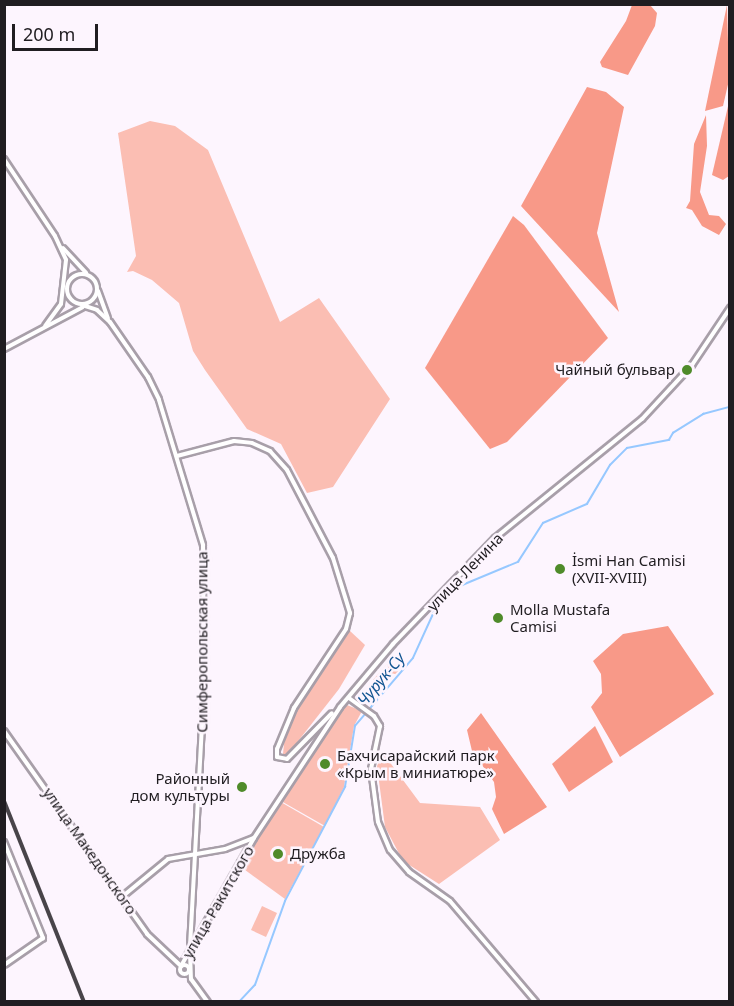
<!DOCTYPE html>
<meta charset="utf-8">
<style>
body{margin:0}
#map{position:relative;width:734px;height:1006px;overflow:hidden;background:#fdf5fe;font-family:"Noto Sans",sans-serif}
div>[style]{position:absolute}
.green>*{inset:0;background:#fbbeb3}
.forest>*{inset:0;background:#f89988}
.stream>*{height:1.5px;margin:-0.75px;padding:0 0.75px;transform-origin:0.75px;border-radius:0.75px;background:#96c8ff}
.roads{filter:drop-shadow(2px 0 #a89fa9) drop-shadow(-2px 0 #a89fa9) drop-shadow(0 2px #a89fa9) drop-shadow(0 -2px #a89fa9)}
.secondary>*{height:4px;margin:-2px;padding:0 2px;transform-origin:2px;border-radius:2px;background:#fff}
.secondary>.ring{margin:-2px;padding:0;box-sizing:content-box;background:none;border:4px solid #fff;border-radius:50%}
.rail>*{height:4px;margin-top:-2px;transform-origin:0;background:repeating-linear-gradient(90deg,#fdf5fe 0 4.5px,#484449 0 9px);box-sizing:border-box;border-block:2px solid #484449}
.dots>*{width:16px;height:16px;translate:-50% -50%;box-sizing:border-box;border:3px solid #fdf5fe;border-radius:50%}
span{translate:-50% -50%;white-space:nowrap;text-align:center;line-height:1.15;-webkit-text-stroke:5px #fdf5fe;paint-order:stroke}
.poi-label{font-size:15px;color:#201d21}
.right{translate:-100% -50%;text-align:right}
.left{translate:0 -50%;text-align:left}
.street-label{font-size:15px;color:#201d21}
.water-label{font-size:16px;color:#125592;font-style:italic}
.frame{position:absolute;inset:0;border:6px solid #201d21;pointer-events:none}
.scale{position:absolute;left:12px;top:24px;width:86px;height:27px;box-sizing:border-box;border:3px solid #201d21;border-top:0;padding-left:8px;font-size:18px;line-height:21px;white-space:nowrap;color:#201d21;-webkit-text-stroke:4px #fdf5fe;paint-order:stroke}
</style>
<div id="map">
<div class="green">
<i style="clip-path:polygon(150px 121px,175px 126px,208px 150px,280px 322px,319px 298px,390px 399px,333px 487px,307px 493px,281px 444px,247px 429px,205px 370px,193px 351px,179px 303px,152px 280px,133px 271px,127px 272px,136px 256px,118px 133px)"></i>
<i style="clip-path:polygon(349px 630px,365px 645px,339px 689px,288px 754px,283px 754px,285px 734px,296px 707px)"></i>
<i style="clip-path:polygon(388px 663px,398px 671px,382px 689px,373px 680px)"></i>
<i style="clip-path:polygon(347px 705px,362px 711px,354px 726px,344px 787px,325px 826px,281px 801px,321px 734px)"></i>
<i style="clip-path:polygon(383px 753px,420px 803px,480px 807px,500px 840px,439px 884px,403px 861px,385px 827px,377px 766px)"></i>
<i style="clip-path:polygon(279px 801px,324px 827px,285px 899px,241px 867px)"></i>
<i style="clip-path:polygon(262px 906px,277px 913px,266px 937px,251px 930px)"></i>
</div>
<div class="forest">
<i style="clip-path:polygon(632px 5px,650px 5px,657px 13px,655px 26px,628px 75px,602px 67px,600px 62px,626px 21px)"></i>
<i style="clip-path:polygon(727px 5px,729px 80px,723px 106px,705px 111px)"></i>
<i style="clip-path:polygon(587px 87px,606px 92px,624px 107px,597px 233px,619px 312px,521px 206px)"></i>
<i style="clip-path:polygon(729px 102px,729px 176px,723px 180px,712px 175px)"></i>
<i style="clip-path:polygon(706px 115px,707px 146px,700px 192px,709px 215px,719px 216px,726px 224px,719px 235px,702px 226px,692px 210px,686px 208px,690px 201px,694px 144px)"></i>
<i style="clip-path:polygon(513px 216px,524px 225px,608px 338px,507px 442px,490px 449px,425px 368px)"></i>
<i style="clip-path:polygon(668px 626px,714px 694px,620px 757px,591px 707px,602px 693px,601px 674px,593px 661px,623px 634px)"></i>
<i style="clip-path:polygon(481px 713px,547px 807px,504px 834px,492px 809px,496px 797px,494px 782px,472px 751px,467px 730px)"></i>
<i style="clip-path:polygon(595px 726px,613px 762px,569px 792px,552px 764px)"></i>
</div>
<div class="stream">
<i style="left:239px;top:1002px;width:23px;rotate:-47deg"></i>
<i style="left:255px;top:985px;width:89px;rotate:-70.3deg"></i>
<i style="left:285px;top:901px;width:129px;rotate:-62.2deg"></i>
<i style="left:345px;top:787px;width:62px;rotate:-80.7deg"></i>
<i style="left:355px;top:726px;width:89px;rotate:-49.5deg"></i>
<i style="left:413px;top:658px;width:51px;rotate:-65.5deg"></i>
<i style="left:434px;top:612px;width:37px;rotate:-45deg"></i>
<i style="left:460px;top:586px;width:63px;rotate:-22.5deg"></i>
<i style="left:518px;top:562px;width:46px;rotate:-57.3deg"></i>
<i style="left:543px;top:523px;width:48px;rotate:-23.4deg"></i>
<i style="left:587px;top:504px;width:45px;rotate:-59.5deg"></i>
<i style="left:610px;top:465px;width:24px;rotate:-45deg"></i>
<i style="left:627px;top:448px;width:43px;rotate:-10.8deg"></i>
<i style="left:669px;top:440px;width:8px;rotate:-60deg"></i>
<i style="left:673px;top:433px;width:36px;rotate:-32deg"></i>
<i style="left:703px;top:414px;width:28px;rotate:-15deg"></i>
</div>
<div class="roads">
<div class="secondary">
<i style="left:4px;top:159px;width:92px;rotate:56.5deg"></i>
<i style="left:55px;top:236px;width:26px;rotate:65deg"></i>
<i style="left:66px;top:260px;width:44px;rotate:96.5deg"></i>
<i style="left:61px;top:304px;width:27px;rotate:126deg"></i>
<i style="left:63px;top:248px;width:34px;rotate:47deg"></i>
<i class="ring" style="left:67px;top:274px;width:26px;height:26px"></i>
<i style="left:98px;top:291px;width:29px;rotate:70deg"></i>
<i style="left:82px;top:305px;width:16px;rotate:18deg"></i>
<i style="left:97px;top:310px;width:18px;rotate:43deg"></i>
<i style="left:110px;top:322px;width:67px;rotate:55.4deg"></i>
<i style="left:148px;top:377px;width:25px;rotate:64deg"></i>
<i style="left:159px;top:400px;width:152px;rotate:73.1deg"></i>
<i style="left:203px;top:545px;width:143px;rotate:89.6deg"></i>
<i style="left:204px;top:688px;width:256px;rotate:93.1deg"></i>
<i style="left:4px;top:349px;width:89px;rotate:-28deg"></i>
<i style="left:177px;top:456px;width:59px;rotate:-14.7deg"></i>
<i style="left:234px;top:441px;width:18px;rotate:6deg"></i>
<i style="left:252px;top:443px;width:20px;rotate:24deg"></i>
<i style="left:270px;top:451px;width:25px;rotate:48deg"></i>
<i style="left:287px;top:470px;width:99px;rotate:62.4deg"></i>
<i style="left:333px;top:558px;width:58px;rotate:72.8deg"></i>
<i style="left:350px;top:613px;width:16px;rotate:104deg"></i>
<i style="left:346px;top:629px;width:95px;rotate:123.4deg"></i>
<i style="left:294px;top:708px;width:44px;rotate:112.5deg"></i>
<i style="left:277px;top:749px;width:8px;rotate:90deg"></i>
<i style="left:277px;top:757px;width:10px;rotate:11deg"></i>
<i style="left:287px;top:759px;width:64px;rotate:-45.6deg"></i>
<i style="left:349px;top:698px;width:31px;rotate:36deg"></i>
<i style="left:374px;top:716px;width:12px;rotate:59deg"></i>
<i style="left:380px;top:726px;width:44px;rotate:101.8deg"></i>
<i style="left:371px;top:769px;width:53px;rotate:82.5deg"></i>
<i style="left:378px;top:822px;width:30px;rotate:67deg"></i>
<i style="left:390px;top:850px;width:29px;rotate:49deg"></i>
<i style="left:409px;top:872px;width:50px;rotate:35.3deg"></i>
<i style="left:450px;top:901px;width:133px;rotate:49.6deg"></i>
<i style="left:4px;top:731px;width:248px;rotate:54.8deg"></i>
<i style="left:147px;top:934px;width:47px;rotate:43.3deg"></i>
<i style="left:181px;top:966px;width:147px;rotate:-60.3deg"></i>
<i style="left:254px;top:838px;width:157px;rotate:-56.7deg"></i>
<i style="left:340px;top:707px;width:82px;rotate:-49.9deg"></i>
<i style="left:393px;top:644px;width:147px;rotate:-46.1deg"></i>
<i style="left:495px;top:538px;width:189px;rotate:-39deg"></i>
<i style="left:642px;top:419px;width:74px;rotate:-47.2deg"></i>
<i style="left:692px;top:365px;width:69px;rotate:-56.3deg"></i>
<i style="left:4px;top:842px;width:104px;rotate:67.9deg"></i>
<i style="left:43px;top:938px;width:47px;rotate:145.3deg"></i>
<i style="left:123px;top:896px;width:58px;rotate:-39.4deg"></i>
<i style="left:168px;top:859px;width:58px;rotate:-10deg"></i>
<i style="left:225px;top:849px;width:31px;rotate:-21deg"></i>
<i style="left:190px;top:952px;width:27px;rotate:88deg"></i>
<i style="left:191px;top:979px;width:29px;rotate:54deg"></i>
<i class="ring" style="left:179.5px;top:964.5px;width:5px;height:5px"></i>
</div>
</div>
<div class="rail">
<i style="left:4px;top:801px;width:216px;rotate:68.3deg"></i>
</div>
<div class="dots">
<i style="left:687px;top:370px;background:#4f8b2a"></i>
<i style="left:560px;top:569px;background:#4f8b2a"></i>
<i style="left:498px;top:618px;background:#4f8b2a"></i>
<i style="left:325px;top:764px;background:#4f8b2a"></i>
<i style="left:242px;top:787px;background:#4f8b2a"></i>
<i style="left:278px;top:854px;background:#4f8b2a"></i>
</div>
<div class="poi-label">
<span class="right" style="left:675px;top:370px">Чайный бульвар</span>
<span class="left" style="left:572px;top:569px">İsmi Han Camisi<br>(XVII-XVIII)</span>
<span class="left" style="left:510px;top:618px">Molla Mustafa<br>Camisi</span>
<span class="left" style="left:337px;top:764px">Бахчисарайский парк<br>«Крым в миниатюре»</span>
<span class="right" style="left:230px;top:787px">Районный<br>дом культуры</span>
<span class="left" style="left:290px;top:854px">Дружба</span>
</div>
<div class="street-label">
<span style="left:465px;top:572px;rotate:-46deg">улица Ленина</span>
<span style="left:202px;top:642px;rotate:-90deg">Симферопольская улица</span>
<span style="left:90px;top:851px;rotate:55deg">улица Македонского</span>
<span style="left:218px;top:902px;rotate:-60deg">улица Ракитского</span>
</div>
<div class="water-label">
<span style="left:381px;top:679px;rotate:-50deg">Чурук-Су</span>
</div>
<div class="frame"></div>
<div class="scale">200 m</div>
</div>
